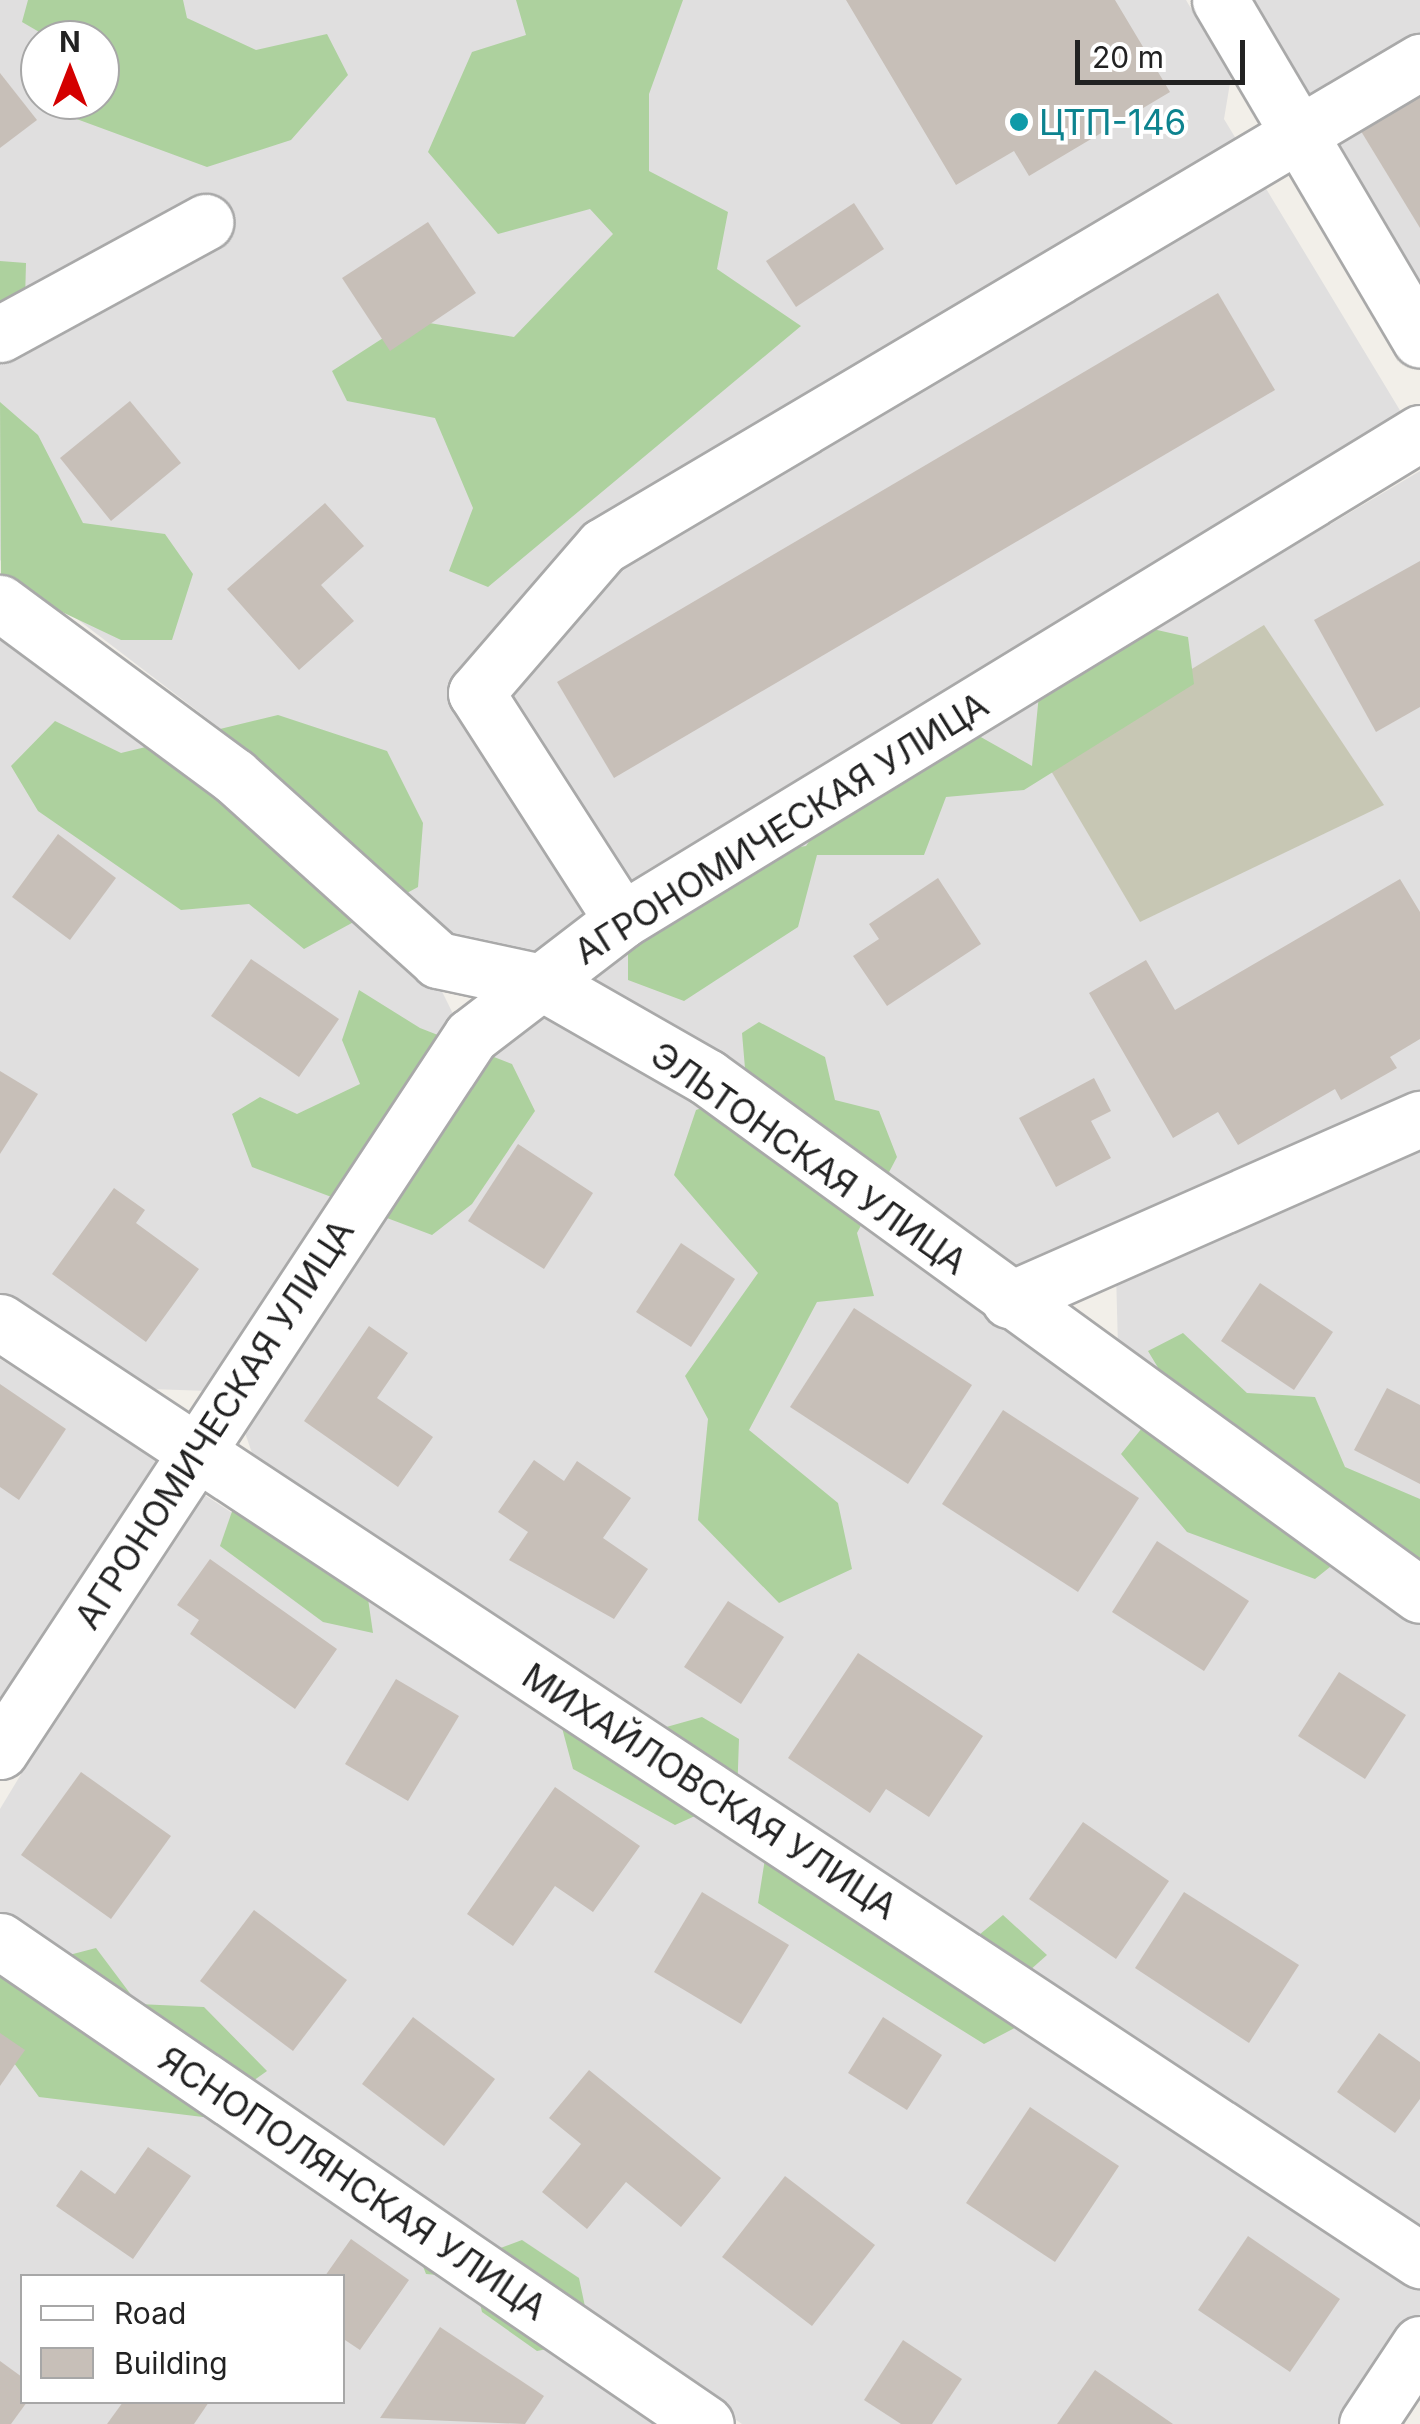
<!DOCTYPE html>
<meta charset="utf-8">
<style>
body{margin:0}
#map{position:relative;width:1420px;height:2424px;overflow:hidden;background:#f2efe9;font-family:Inter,sans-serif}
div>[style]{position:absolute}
.residential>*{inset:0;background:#e0dfdf}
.construction>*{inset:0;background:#c7c7b4}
.forest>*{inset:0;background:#add19e}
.building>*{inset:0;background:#c7bfb8}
.roads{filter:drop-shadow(2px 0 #a9a9a9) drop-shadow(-2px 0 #a9a9a9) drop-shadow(0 2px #a9a9a9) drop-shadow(0 -2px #a9a9a9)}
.minor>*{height:55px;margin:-27.5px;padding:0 27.5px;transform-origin:27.5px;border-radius:27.5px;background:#fff}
.dots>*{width:28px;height:28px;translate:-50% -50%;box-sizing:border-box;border:5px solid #fff;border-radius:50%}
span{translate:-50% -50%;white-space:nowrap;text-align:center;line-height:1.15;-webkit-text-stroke:8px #fff;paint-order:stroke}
.culture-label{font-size:35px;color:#0d838f}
.left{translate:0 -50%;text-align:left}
.street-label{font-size:35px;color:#222}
.legend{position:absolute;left:20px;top:2274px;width:325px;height:130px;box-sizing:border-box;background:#fff;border:2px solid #a7a7a7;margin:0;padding:12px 18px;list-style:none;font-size:30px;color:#222}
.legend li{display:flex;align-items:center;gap:20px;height:50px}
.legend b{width:50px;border:2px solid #a7a7a7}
.north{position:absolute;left:20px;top:20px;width:100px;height:100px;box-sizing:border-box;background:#fff;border:2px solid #a7a7a7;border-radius:50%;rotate:0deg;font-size:28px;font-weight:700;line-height:40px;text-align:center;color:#222}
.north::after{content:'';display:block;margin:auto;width:35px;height:45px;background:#d40000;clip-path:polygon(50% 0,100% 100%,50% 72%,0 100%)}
.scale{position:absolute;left:1075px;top:40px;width:170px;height:45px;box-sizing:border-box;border:5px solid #222;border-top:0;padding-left:12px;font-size:30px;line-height:35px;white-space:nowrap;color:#222;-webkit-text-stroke:8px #fff;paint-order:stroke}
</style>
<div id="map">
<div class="residential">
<i style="clip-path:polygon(evenodd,0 0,1186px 0,1231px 77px,1224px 119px,1404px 417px,647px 870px,536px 955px,459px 947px,281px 775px,0 560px,0 0,40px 40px,100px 40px,100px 100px,40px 100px,40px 40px)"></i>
<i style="clip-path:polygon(1237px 0,1420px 0,1420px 309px)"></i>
<i style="clip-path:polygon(1420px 471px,1420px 1095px,1009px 1269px,587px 978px,665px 919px)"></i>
<i style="clip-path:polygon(0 624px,432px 971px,456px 1020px,208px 1391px,151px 1389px,0 1298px)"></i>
<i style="clip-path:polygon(550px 1010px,701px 1093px,1420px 1610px,1420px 2235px,252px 1453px,242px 1424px,484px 1062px)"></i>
<i style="clip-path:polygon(1420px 1139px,1420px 1572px,1118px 1347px,1116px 1272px)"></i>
<i style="clip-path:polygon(0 1359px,161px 1460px,0 1708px)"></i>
<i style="clip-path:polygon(194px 1488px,1420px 2289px,1420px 2314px,1345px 2424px,742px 2424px,0 1916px,0 1809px)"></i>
<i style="clip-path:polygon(evenodd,0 1964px,680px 2424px,0 2424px,0 1964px,22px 2276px,342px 2276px,342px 2402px,22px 2402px,22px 2276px)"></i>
</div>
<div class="construction">
<i style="clip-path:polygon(1264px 625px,1384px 805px,1140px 922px,1044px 759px)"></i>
</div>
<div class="forest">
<i style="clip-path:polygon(28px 0,183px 0,187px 18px,256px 50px,327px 34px,348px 75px,291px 140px,207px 167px,63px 114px,68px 100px,100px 100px,100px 40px,53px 40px,22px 22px)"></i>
<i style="clip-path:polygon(516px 0,683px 0,649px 94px,649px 171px,728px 212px,717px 269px,801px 326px,488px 587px,449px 571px,473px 508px,435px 418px,347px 401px,332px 371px,411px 320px,514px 337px,613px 234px,590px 209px,498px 234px,428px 152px,472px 52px,526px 35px)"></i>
<i style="clip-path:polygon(0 261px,26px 263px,24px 338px,0 351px)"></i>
<i style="clip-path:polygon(0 402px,38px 435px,83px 523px,165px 534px,193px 574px,172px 640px,121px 640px,1px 583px)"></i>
<i style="clip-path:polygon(1135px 625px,1188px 637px,1194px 684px,1024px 790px,946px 797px,924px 855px,817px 855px,798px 927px,684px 1001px,628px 980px,628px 934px,747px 855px,806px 846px,836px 801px,963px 727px,1032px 766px,1040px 684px)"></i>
<i style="clip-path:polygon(278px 715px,387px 751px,423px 823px,418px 887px,304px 949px,249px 904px,181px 910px,38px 811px,11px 766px,55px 721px,121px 753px)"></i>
<i style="clip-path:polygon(359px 990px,420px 1028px,512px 1064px,535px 1111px,472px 1204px,432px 1235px,252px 1167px,232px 1114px,260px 1097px,297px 1114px,360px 1084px,342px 1040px)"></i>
<i style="clip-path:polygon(759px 1022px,825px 1057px,835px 1100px,879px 1111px,897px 1157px,857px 1233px,874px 1296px,817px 1302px,749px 1430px,838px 1503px,852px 1569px,779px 1603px,698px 1520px,708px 1419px,685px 1376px,758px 1273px,674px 1175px,696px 1110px,747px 1092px,742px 1033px)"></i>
<i style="clip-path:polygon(1183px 1333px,1247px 1393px,1315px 1397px,1345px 1467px,1420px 1499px,1420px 1564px,1365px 1539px,1315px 1579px,1187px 1532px,1121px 1454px,1172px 1391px,1148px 1351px)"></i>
<i style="clip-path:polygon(236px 1500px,360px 1544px,373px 1633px,323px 1622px,220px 1546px)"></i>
<i style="clip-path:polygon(557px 1709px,645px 1733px,702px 1717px,739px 1739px,737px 1797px,675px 1825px,573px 1769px)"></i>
<i style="clip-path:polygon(767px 1846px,967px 1945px,1003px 1915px,1047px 1955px,1020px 1979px,1030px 2020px,984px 2044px,758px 1903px)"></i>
<i style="clip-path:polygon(96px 1948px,138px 2004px,204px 2007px,267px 2071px,203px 2117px,39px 2097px,0 2044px,0 1973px)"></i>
<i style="clip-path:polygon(408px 2227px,476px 2257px,522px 2240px,579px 2278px,592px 2340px,537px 2351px,482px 2312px,474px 2278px,426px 2274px)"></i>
</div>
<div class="building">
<i style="clip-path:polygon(846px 0,1115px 0,1170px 92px,1029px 176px,1014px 151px,956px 185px)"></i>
<i style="clip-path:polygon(0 73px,37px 120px,0 148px)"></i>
<i style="clip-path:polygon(1420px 84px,1420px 228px,1356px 123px)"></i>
<i style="clip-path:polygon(854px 203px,884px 249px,796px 307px,766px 261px)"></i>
<i style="clip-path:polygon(428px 222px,476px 293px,390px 351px,342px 278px)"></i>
<i style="clip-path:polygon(1218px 293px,1275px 390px,614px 778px,557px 682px)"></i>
<i style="clip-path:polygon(130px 401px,181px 463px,111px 521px,60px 458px)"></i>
<i style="clip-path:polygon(325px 503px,364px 546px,321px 585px,354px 621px,299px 670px,227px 589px)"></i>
<i style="clip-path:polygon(1420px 561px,1420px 707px,1376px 732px,1314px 620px)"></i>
<i style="clip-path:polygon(58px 834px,116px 878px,70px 940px,12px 897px)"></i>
<i style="clip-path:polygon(938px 878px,981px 944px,887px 1006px,853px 956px,879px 939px,869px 924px)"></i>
<i style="clip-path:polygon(1400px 879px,1420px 912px,1420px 1039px,1390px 1057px,1397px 1068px,1341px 1100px,1335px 1089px,1238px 1145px,1218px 1112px,1173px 1138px,1089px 993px,1146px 960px,1175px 1010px)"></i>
<i style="clip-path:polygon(251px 959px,339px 1019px,299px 1077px,211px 1016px)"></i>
<i style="clip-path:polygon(0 1071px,38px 1094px,0 1154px)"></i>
<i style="clip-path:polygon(1094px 1078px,1111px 1111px,1091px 1121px,1111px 1158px,1056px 1187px,1019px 1118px)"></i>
<i style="clip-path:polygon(518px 1144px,593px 1193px,544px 1269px,468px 1221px)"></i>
<i style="clip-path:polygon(114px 1188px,145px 1210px,136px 1223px,199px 1269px,146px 1342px,52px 1274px)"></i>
<i style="clip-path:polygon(681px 1243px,735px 1279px,691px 1347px,636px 1312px)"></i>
<i style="clip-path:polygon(1260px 1283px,1333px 1332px,1294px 1390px,1221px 1341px)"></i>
<i style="clip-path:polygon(854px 1308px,972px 1385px,908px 1484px,790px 1407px)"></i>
<i style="clip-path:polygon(369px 1326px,408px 1353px,377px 1398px,433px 1437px,398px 1487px,304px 1421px)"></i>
<i style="clip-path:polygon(0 1384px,66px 1429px,19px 1500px,0 1487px)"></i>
<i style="clip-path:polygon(1387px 1388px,1420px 1405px,1420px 1484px,1354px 1450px)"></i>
<i style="clip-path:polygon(1003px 1410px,1139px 1498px,1078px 1592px,942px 1504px)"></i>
<i style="clip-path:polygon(534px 1460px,564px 1481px,577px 1461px,631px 1498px,603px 1538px,648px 1569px,614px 1619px,509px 1560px,528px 1532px,498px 1512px)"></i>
<i style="clip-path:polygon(1157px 1541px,1249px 1601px,1204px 1671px,1112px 1612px)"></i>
<i style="clip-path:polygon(210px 1559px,337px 1649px,295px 1709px,190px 1634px,199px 1620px,177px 1605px)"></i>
<i style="clip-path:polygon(728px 1601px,784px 1637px,741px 1704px,684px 1667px)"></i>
<i style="clip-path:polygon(858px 1653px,983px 1736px,929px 1817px,886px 1789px,870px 1813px,788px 1758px)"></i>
<i style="clip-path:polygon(1339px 1672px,1406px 1715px,1365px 1779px,1298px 1736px)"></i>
<i style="clip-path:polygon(396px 1679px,459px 1716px,408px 1801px,345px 1764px)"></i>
<i style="clip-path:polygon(81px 1772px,171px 1836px,111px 1919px,21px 1855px)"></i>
<i style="clip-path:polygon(555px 1787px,640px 1846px,593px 1912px,555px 1886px,513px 1946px,467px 1914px)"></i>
<i style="clip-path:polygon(1083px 1822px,1169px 1881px,1116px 1959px,1029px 1899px)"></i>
<i style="clip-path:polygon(702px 1892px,789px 1945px,741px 2024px,654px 1972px)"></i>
<i style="clip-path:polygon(1184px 1892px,1299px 1965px,1249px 2043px,1135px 1968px)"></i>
<i style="clip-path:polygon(254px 1910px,347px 1980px,293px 2051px,200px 1981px)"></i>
<i style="clip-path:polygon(413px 2017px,495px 2079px,444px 2146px,362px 2084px)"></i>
<i style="clip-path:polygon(883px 2017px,942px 2055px,907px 2110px,848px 2073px)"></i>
<i style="clip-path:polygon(0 2033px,25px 2050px,0 2086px)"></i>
<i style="clip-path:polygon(1379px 2033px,1420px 2062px,1420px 2099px,1395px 2133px,1337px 2092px)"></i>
<i style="clip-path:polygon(589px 2070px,721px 2178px,681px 2227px,626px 2182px,587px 2229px,542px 2192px,581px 2144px,549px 2118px)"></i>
<i style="clip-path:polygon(1030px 2107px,1119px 2166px,1055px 2262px,966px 2203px)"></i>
<i style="clip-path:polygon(148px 2147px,191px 2176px,133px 2259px,56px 2206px,81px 2170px,115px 2194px)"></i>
<i style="clip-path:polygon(785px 2176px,875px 2245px,812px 2326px,722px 2257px)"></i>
<i style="clip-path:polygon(1248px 2236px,1340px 2299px,1290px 2372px,1198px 2310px)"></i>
<i style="clip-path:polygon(351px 2239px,409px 2280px,360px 2350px,342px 2338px,342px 2276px,325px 2276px)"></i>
<i style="clip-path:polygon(440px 2327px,544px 2396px,525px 2424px,380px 2418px)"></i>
<i style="clip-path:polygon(903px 2340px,962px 2379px,932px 2424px,901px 2424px,864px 2400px)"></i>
<i style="clip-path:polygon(0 2361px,22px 2377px,27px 2402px,11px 2424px,0 2424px)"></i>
<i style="clip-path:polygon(1095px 2370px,1173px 2424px,1057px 2424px)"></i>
<i style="clip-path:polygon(123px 2402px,209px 2402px,194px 2424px,107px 2424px)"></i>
</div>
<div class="roads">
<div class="minor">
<i style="left:1220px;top:0;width:394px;rotate:59.5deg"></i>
<i style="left:0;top:334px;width:234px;rotate:-28.6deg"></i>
<i style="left:0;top:603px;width:291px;rotate:36.5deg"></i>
<i style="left:234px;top:776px;width:275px;rotate:42deg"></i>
<i style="left:438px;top:960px;width:105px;rotate:12.1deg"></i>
<i style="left:541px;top:982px;width:191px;rotate:29.8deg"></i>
<i style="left:707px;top:1077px;width:881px;rotate:36deg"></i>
<i style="left:622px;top:920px;width:270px;rotate:-122.7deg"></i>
<i style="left:476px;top:693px;width:194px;rotate:-49.2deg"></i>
<i style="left:603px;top:546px;width:950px;rotate:-30.64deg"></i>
<i style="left:1009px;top:1300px;width:449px;rotate:-23.8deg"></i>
<i style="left:0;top:1322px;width:1702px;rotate:33.45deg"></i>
<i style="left:0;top:1751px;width:856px;rotate:-56.63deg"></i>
<i style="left:471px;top:1036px;width:190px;rotate:-37.5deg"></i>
<i style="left:622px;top:920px;width:935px;rotate:-31.39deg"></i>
<i style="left:0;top:1941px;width:855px;rotate:34.38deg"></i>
<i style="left:1367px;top:2424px;width:96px;rotate:-56.5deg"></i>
</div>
</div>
<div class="dots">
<i style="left:1019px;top:122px;background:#0f9aa8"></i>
</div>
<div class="culture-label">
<span class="left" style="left:1039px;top:122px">ЦТП-146</span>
</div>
<div class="street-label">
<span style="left:781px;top:828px;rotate:-32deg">АГРОНОМИЧЕСКАЯ УЛИЦА</span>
<span style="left:809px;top:1158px;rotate:35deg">ЭЛЬТОНСКАЯ УЛИЦА</span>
<span style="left:214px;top:1424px;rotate:-57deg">АГРОНОМИЧЕСКАЯ УЛИЦА</span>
<span style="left:710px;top:1791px;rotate:33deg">МИХАЙЛОВСКАЯ УЛИЦА</span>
<span style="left:353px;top:2183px;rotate:34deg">ЯСНОПОЛЯНСКАЯ УЛИЦА</span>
</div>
<ul class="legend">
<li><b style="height:12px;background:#fff"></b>Road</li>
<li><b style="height:28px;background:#c7bfb8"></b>Building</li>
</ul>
<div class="north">N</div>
<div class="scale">20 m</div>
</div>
